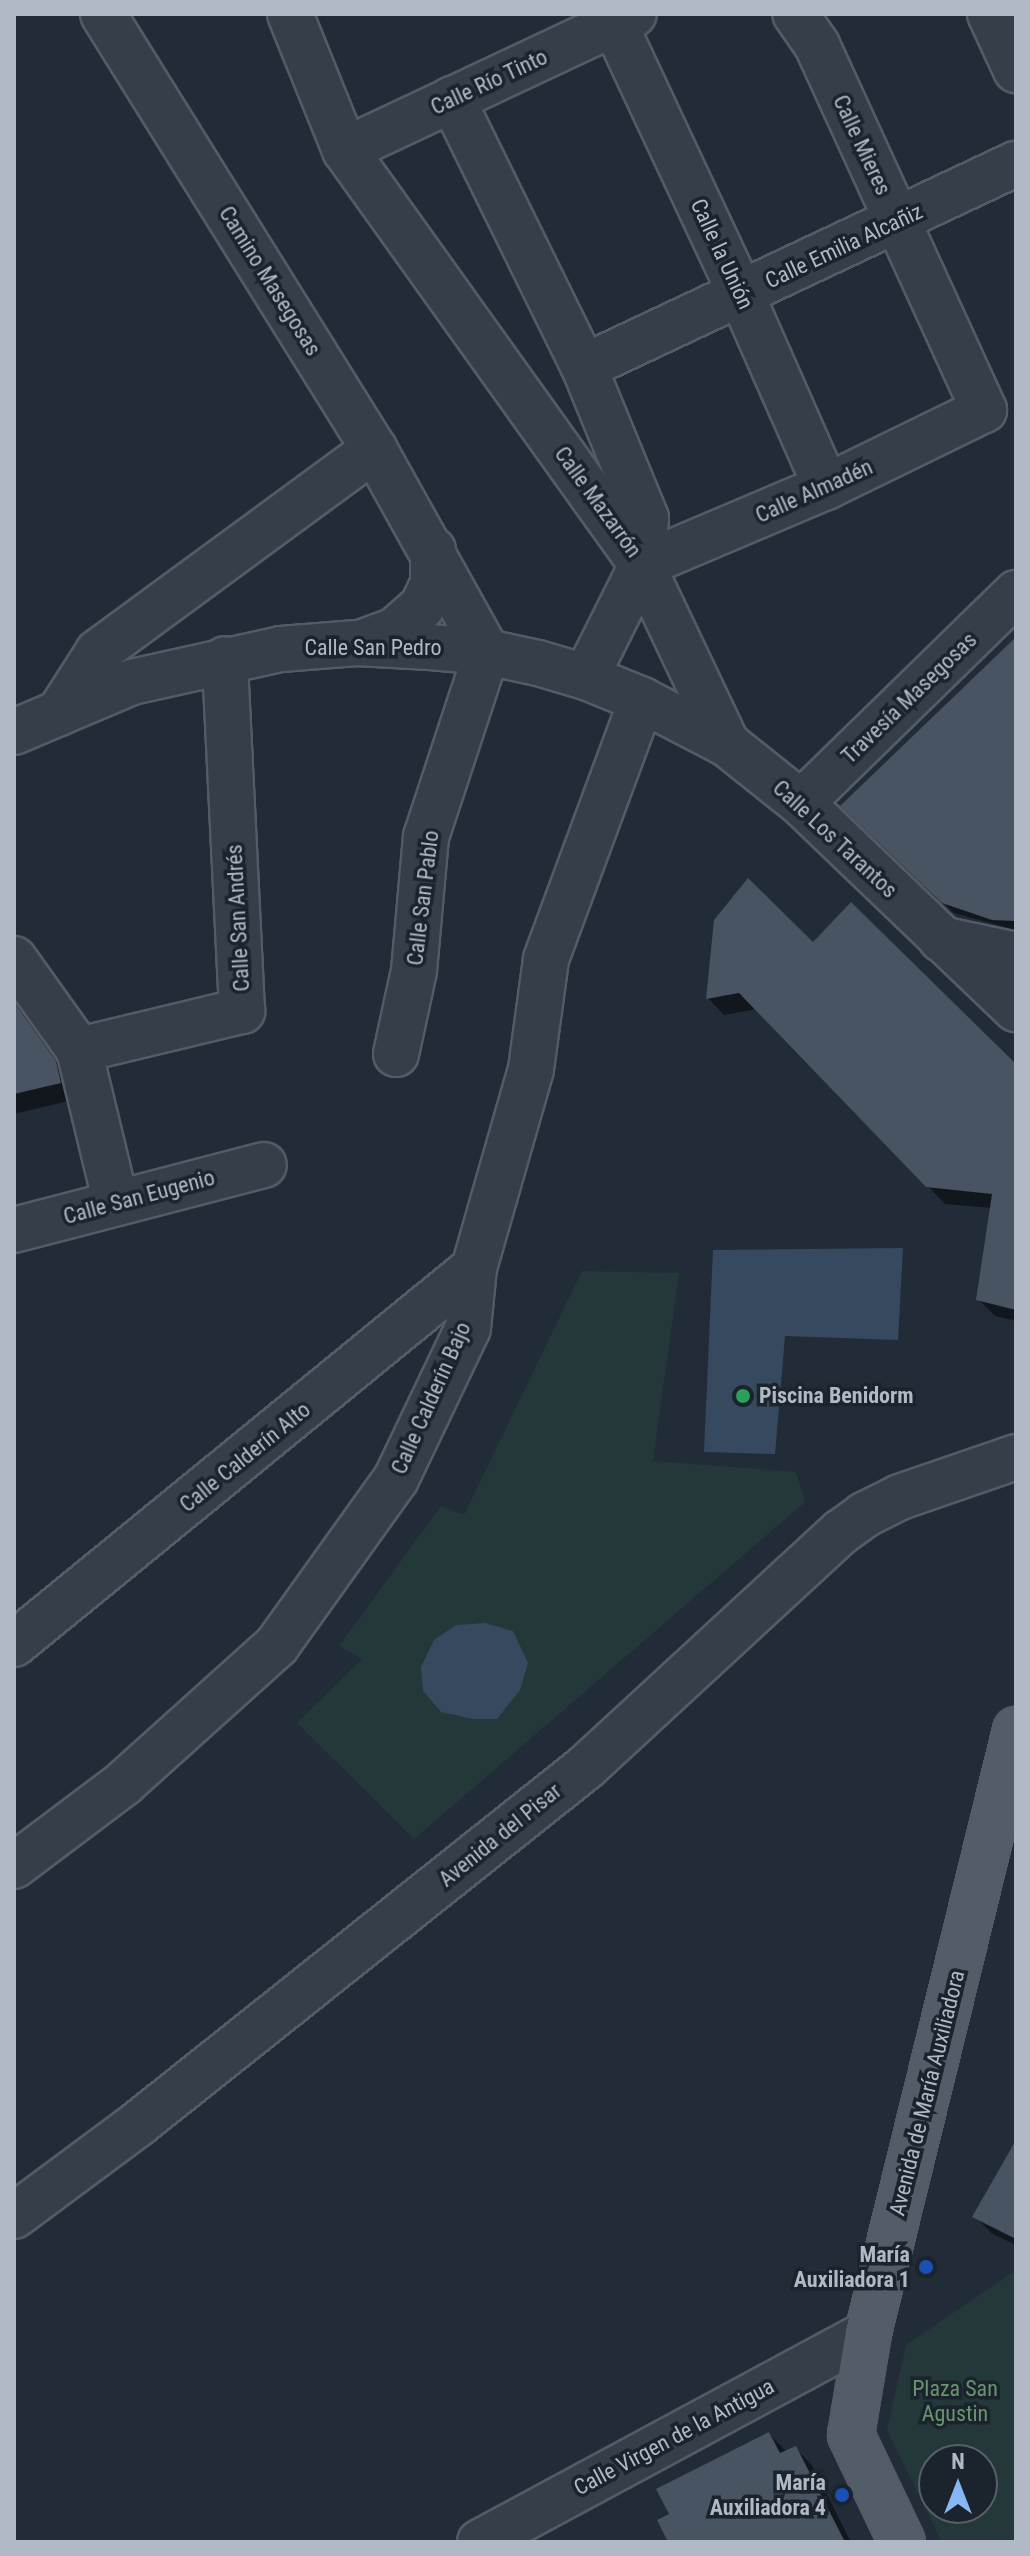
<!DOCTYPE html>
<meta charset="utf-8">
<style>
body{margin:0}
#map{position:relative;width:1030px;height:2556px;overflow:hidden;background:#222c38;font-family:"Roboto Condensed",sans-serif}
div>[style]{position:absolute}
.green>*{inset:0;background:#243839}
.water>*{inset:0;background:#36495f}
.shadow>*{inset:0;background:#0007}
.building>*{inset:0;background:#485462}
.roads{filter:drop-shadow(2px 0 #535c66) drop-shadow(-2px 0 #535c66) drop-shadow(0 2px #535c66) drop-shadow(0 -2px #535c66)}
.minor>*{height:44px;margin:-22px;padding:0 22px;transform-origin:22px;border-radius:22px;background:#353e49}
.major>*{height:44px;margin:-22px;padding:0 22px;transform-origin:22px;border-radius:22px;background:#535d69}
.dots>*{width:22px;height:22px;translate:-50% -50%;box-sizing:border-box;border:4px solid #1b232d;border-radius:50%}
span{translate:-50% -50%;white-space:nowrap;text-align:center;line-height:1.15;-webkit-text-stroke:7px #1b232d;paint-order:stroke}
.street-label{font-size:22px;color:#b0b9c5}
.poi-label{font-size:22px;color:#b0b9c5;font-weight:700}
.left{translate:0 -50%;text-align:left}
.right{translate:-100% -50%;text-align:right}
.park-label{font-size:22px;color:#689570}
.frame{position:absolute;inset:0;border:16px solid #b0b9c5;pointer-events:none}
.north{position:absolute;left:918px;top:2444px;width:80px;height:80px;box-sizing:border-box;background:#1b232d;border:2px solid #575f6a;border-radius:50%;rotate:0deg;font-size:22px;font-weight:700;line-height:32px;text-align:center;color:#b0b9c5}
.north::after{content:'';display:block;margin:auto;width:28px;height:36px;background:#86b6f4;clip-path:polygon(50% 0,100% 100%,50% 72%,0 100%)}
</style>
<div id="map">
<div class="green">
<i style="clip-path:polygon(582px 1271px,679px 1273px,653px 1461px,796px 1472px,805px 1502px,414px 1839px,297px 1723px,362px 1659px,339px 1646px,441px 1506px,464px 1515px)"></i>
<i style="clip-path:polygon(evenodd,1016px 2270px,1016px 2542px,942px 2542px,887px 2430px,906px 2345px,1016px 2270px,934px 2460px,982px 2460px,982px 2508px,934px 2508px,934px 2460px)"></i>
</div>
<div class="water">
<i style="clip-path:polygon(903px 1248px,898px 1340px,785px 1336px,775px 1454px,704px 1452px,713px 1250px)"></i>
<i style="clip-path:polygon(485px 1623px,513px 1631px,528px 1663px,520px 1690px,497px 1719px,473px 1719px,441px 1712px,423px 1691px,421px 1667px,434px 1640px,456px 1625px)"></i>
</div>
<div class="shadow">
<i style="clip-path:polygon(1016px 642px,1016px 930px,954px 913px,843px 806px)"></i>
<i style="clip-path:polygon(813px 945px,1016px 1067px,1016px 1321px,995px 1316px,978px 1299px,992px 1208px,945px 1204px,757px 1009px,724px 1015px,708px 998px)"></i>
<i style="clip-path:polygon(14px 998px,72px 1079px,77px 1099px,14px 1114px)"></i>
<i style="clip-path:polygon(1016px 2168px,1016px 2245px,991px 2233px,975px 2216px)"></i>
<i style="clip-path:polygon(769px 2434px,786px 2451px,795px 2448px,812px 2465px,851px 2542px,670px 2542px,671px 2515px)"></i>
</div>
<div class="building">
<i style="clip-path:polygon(1016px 637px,1016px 921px,992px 920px,942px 903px,840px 806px)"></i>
<i style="clip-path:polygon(748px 878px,813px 942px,851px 902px,1016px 1064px,1016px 1310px,976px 1300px,992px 1194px,926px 1187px,739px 993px,706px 999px,714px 920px)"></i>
<i style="clip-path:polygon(14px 1002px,56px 1061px,61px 1083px,14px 1094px)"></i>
<i style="clip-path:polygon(1016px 2140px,1016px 2239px,972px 2217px)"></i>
<i style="clip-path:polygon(769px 2432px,780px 2453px,796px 2446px,845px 2542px,668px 2542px,657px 2520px,669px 2514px,656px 2489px)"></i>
</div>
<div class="roads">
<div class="minor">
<i style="left:103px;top:14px;width:513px;rotate:58.08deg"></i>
<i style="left:374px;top:449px;width:232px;rotate:60.9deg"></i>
<i style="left:290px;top:14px;width:147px;rotate:68deg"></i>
<i style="left:345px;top:150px;width:510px;rotate:54.41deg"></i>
<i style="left:642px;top:565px;width:198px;rotate:64.6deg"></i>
<i style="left:990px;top:14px;width:62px;rotate:65.1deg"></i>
<i style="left:614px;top:23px;width:299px;rotate:64.9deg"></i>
<i style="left:741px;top:294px;width:211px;rotate:66.2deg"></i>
<i style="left:452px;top:99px;width:299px;rotate:63.8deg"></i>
<i style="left:584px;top:367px;width:163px;rotate:67.7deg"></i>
<i style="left:646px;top:518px;width:47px;rotate:94.9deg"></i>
<i style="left:642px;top:565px;width:125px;rotate:116.6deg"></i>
<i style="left:345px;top:150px;width:319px;rotate:-25.2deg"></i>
<i style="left:584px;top:367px;width:477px;rotate:-25.2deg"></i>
<i style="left:642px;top:565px;width:200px;rotate:-23deg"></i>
<i style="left:826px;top:487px;width:176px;rotate:-26deg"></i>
<i style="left:984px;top:410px;width:401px;rotate:-114.6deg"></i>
<i style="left:817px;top:45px;width:38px;rotate:-125deg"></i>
<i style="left:363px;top:642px;width:33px;rotate:-20deg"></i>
<i style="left:394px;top:631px;width:37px;rotate:-41deg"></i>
<i style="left:422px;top:607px;width:26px;rotate:-65deg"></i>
<i style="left:433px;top:583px;width:33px;rotate:-90deg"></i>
<i style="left:59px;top:713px;width:72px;rotate:-57.4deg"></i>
<i style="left:98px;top:652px;width:343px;rotate:-36.3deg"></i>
<i style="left:14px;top:732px;width:128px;rotate:-23deg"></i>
<i style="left:132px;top:682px;width:153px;rotate:-12.5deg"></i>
<i style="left:281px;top:649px;width:76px;rotate:-4.5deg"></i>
<i style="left:357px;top:643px;width:73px;rotate:3.1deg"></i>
<i style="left:430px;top:647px;width:57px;rotate:5deg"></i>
<i style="left:487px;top:652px;width:52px;rotate:12.2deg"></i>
<i style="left:538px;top:663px;width:50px;rotate:16.3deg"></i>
<i style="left:586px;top:677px;width:61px;rotate:22.3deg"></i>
<i style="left:642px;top:700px;width:96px;rotate:27.4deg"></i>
<i style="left:727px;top:744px;width:95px;rotate:38.6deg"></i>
<i style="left:801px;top:803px;width:298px;rotate:43.8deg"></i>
<i style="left:801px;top:803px;width:301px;rotate:-44.3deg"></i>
<i style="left:941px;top:939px;width:77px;rotate:12deg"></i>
<i style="left:14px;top:959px;width:112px;rotate:54.5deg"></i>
<i style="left:79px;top:1050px;width:157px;rotate:76.4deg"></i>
<i style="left:79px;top:1050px;width:168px;rotate:-13.5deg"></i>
<i style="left:242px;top:1011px;width:352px;rotate:-92.8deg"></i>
<i style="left:396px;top:1054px;width:85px;rotate:-77.8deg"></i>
<i style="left:414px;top:971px;width:135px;rotate:-84.9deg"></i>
<i style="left:426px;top:837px;width:195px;rotate:-71.8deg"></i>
<i style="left:14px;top:1230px;width:258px;rotate:-14.6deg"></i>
<i style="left:14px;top:1644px;width:594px;rotate:-39.26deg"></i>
<i style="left:14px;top:1866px;width:138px;rotate:-37deg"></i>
<i style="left:124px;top:1783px;width:206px;rotate:-42deg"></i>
<i style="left:277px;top:1645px;width:204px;rotate:-54.4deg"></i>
<i style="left:396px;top:1479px;width:167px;rotate:-64.5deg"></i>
<i style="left:468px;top:1328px;width:60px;rotate:-84.3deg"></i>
<i style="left:474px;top:1268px;width:207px;rotate:-74deg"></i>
<i style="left:531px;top:1069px;width:111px;rotate:-82.2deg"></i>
<i style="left:546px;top:959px;width:276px;rotate:-69.7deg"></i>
<i style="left:14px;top:2216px;width:156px;rotate:-36.6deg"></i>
<i style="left:139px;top:2123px;width:571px;rotate:-38.53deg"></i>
<i style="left:586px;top:1767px;width:347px;rotate:-42.7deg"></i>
<i style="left:841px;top:1532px;width:29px;rotate:-36deg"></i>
<i style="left:864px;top:1515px;width:40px;rotate:-26.6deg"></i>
<i style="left:900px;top:1497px;width:123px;rotate:-19deg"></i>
<i style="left:480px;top:2542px;width:441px;rotate:-28.3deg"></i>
</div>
<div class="major">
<i style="left:902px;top:2542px;width:119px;rotate:-115.5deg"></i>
<i style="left:851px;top:2435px;width:103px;rotate:-80.5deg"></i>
<i style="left:868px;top:2333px;width:621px;rotate:-76.21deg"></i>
</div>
</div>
<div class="dots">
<i style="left:743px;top:1396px;background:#2e9e5b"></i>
<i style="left:926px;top:2267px;background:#1a4fb4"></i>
<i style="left:842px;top:2495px;background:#1a4fb4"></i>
</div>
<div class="street-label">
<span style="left:489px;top:82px;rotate:-25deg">Calle Río Tinto</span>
<span style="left:862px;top:145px;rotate:65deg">Calle Mieres</span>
<span style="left:844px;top:246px;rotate:-25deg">Calle Emilia Alcañiz</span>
<span style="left:722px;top:254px;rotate:65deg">Calle la Unión</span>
<span style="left:270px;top:281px;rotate:58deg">Camino Masegosas</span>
<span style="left:814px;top:491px;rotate:-24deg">Calle Almadén</span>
<span style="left:598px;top:502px;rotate:54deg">Calle Mazarrón</span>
<span style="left:373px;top:648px">Calle San Pedro</span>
<span style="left:909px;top:698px;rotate:-44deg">Travesía Masegosas</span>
<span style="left:835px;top:839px;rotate:43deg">Calle Los Tarantos</span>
<span style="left:423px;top:898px;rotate:-83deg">Calle San Pablo</span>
<span style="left:238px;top:918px;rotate:-93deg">Calle San Andrés</span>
<span style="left:139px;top:1197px;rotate:-15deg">Calle San Eugenio</span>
<span style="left:431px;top:1398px;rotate:-66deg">Calle Calderín Bajo</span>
<span style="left:245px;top:1457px;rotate:-39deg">Calle Calderín Alto</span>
<span style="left:500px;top:1835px;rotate:-39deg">Avenida del Pisar</span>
<span style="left:927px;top:2093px;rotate:-76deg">Avenida de María Auxiliadora</span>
<span style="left:674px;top:2437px;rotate:-28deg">Calle Virgen de la Antigua</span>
</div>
<div class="poi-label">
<span class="left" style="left:759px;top:1396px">Piscina Benidorm</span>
<span class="right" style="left:910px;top:2267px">María<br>Auxiliadora 1</span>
<span class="right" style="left:826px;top:2495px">María<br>Auxiliadora 4</span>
</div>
<div class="park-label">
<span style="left:955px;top:2401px">Plaza San<br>Agustin</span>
</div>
<div class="frame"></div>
<div class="north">N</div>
</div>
